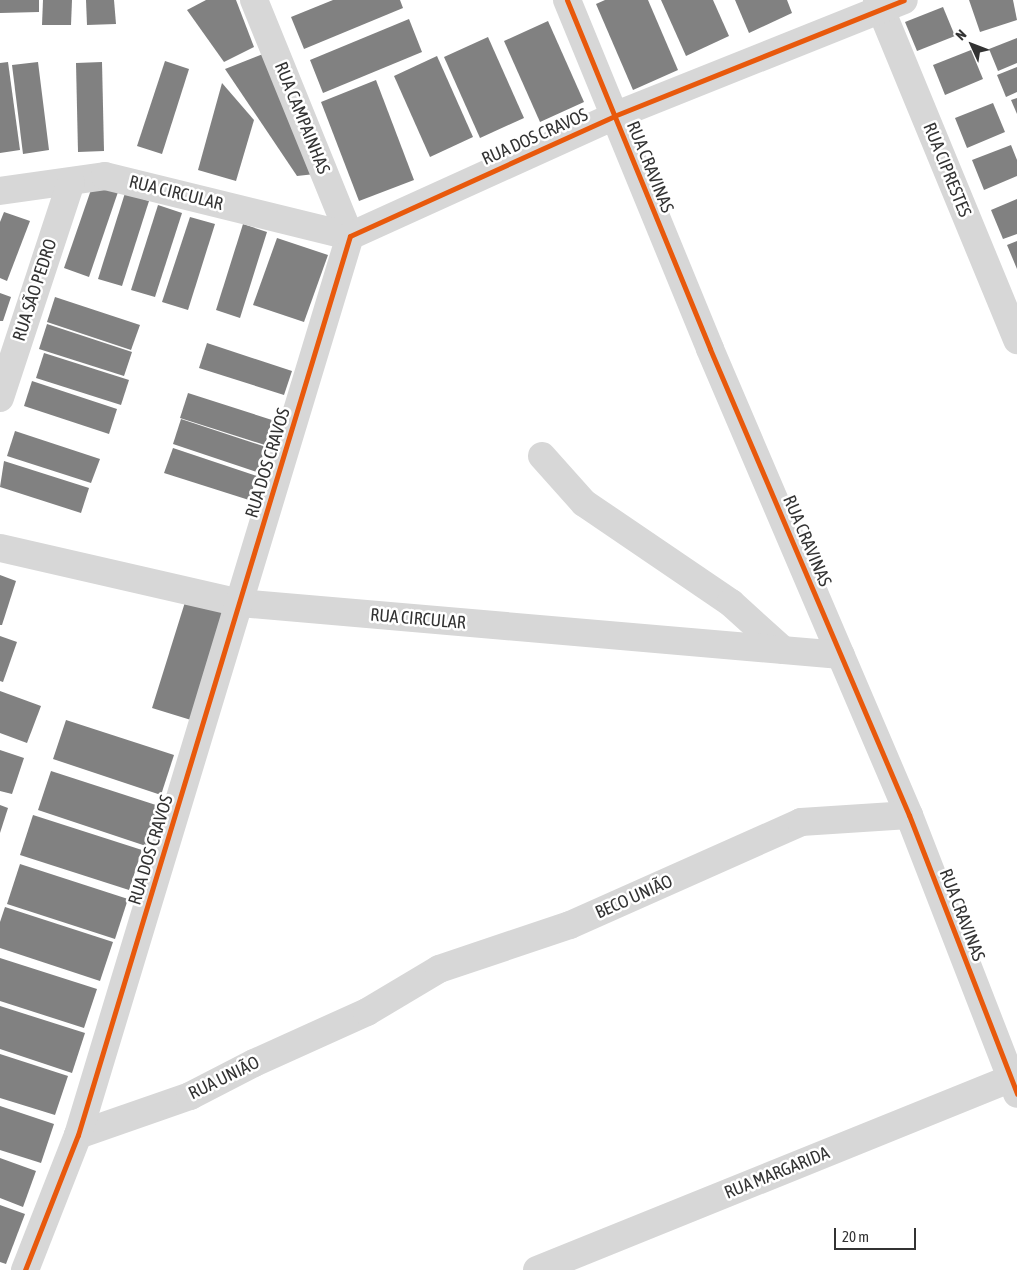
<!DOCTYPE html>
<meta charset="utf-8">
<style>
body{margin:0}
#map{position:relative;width:1017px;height:1270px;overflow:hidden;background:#fff;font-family:"Asap Condensed",sans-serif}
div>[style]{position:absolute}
.building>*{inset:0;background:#818181}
.minor>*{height:28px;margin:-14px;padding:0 14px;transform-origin:14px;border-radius:14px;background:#d7d7d7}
.cycleway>*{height:5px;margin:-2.5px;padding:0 2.5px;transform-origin:2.5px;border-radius:2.5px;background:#e8590c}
span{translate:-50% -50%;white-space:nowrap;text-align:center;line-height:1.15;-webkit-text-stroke:5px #fff;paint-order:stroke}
.street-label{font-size:18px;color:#333}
.north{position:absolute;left:947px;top:20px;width:50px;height:50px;-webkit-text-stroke:4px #fff;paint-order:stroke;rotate:313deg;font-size:14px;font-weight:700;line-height:20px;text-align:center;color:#333}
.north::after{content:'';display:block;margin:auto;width:18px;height:22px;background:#333;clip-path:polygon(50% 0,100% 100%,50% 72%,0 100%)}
.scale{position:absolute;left:834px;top:1228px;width:82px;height:22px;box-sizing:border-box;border:2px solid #333;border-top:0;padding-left:6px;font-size:15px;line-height:18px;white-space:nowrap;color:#333;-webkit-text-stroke:4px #fff;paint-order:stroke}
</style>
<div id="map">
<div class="building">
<i style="clip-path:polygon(0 0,39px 0,39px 12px,0 13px)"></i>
<i style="clip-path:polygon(43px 0,72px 0,71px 25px,42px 25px)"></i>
<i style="clip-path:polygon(86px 0,114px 0,116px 24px,87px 25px)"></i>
<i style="clip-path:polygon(206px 0,236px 0,254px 47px,224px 62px,187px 10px)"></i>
<i style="clip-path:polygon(333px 0,400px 0,403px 8px,304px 49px,291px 17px)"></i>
<i style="clip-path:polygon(605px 0,648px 0,678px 70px,633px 90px,596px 4px)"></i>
<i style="clip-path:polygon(661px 0,713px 0,729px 36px,686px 56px)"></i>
<i style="clip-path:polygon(735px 0,787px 0,792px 13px,749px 33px)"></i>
<i style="clip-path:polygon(969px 0,1013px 0,1017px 20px,980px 32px)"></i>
<i style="clip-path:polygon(943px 7px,955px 36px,917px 51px,905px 22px)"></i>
<i style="clip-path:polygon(409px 19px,422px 52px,323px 93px,310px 60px)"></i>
<i style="clip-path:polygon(548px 21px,584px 102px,540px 122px,504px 41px)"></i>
<i style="clip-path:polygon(488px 37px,524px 118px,480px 138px,444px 57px)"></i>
<i style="clip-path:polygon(1017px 38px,1017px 63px,998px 71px,989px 49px)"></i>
<i style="clip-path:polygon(971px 50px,983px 79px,945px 95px,933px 65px)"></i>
<i style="clip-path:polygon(263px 54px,315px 174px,297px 176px,225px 69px)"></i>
<i style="clip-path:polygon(437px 56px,473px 137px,430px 157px,394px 76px)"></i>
<i style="clip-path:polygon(165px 61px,189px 69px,162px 154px,137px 146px)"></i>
<i style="clip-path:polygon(8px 62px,20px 150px,0 153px,0 63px)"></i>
<i style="clip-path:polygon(38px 62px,49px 150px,23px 154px,12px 65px)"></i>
<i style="clip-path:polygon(102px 62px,104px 151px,78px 152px,76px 63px)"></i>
<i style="clip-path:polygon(1017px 67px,1017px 92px,1006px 97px,997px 75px)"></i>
<i style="clip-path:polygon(376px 80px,414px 180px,359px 201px,321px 102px)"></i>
<i style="clip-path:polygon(222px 83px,254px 120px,236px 181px,198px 170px)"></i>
<i style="clip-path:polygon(1017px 98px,1017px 114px,1011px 100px)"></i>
<i style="clip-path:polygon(993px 103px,1005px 132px,967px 148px,955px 118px)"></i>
<i style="clip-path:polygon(1011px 145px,1017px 160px,1017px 176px,984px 190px,972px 160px)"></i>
<i style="clip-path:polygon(93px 184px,118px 192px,89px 277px,64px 268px)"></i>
<i style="clip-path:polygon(125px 193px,149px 201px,122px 286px,98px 279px)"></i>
<i style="clip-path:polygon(1017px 199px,1017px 234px,1003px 239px,991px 210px)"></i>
<i style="clip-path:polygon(158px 205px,182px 213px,155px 297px,131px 290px)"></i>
<i style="clip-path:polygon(4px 212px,30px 221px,7px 281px,0 278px,0 222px)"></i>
<i style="clip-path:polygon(190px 217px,215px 224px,188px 310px,162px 302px)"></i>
<i style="clip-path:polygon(243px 224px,267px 232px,240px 318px,216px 310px)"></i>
<i style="clip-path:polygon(277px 238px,328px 255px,304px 322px,253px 305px)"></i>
<i style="clip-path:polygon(1017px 241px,1017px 269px,1007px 245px)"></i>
<i style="clip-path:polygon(0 293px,11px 297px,3px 321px,0 321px)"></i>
<i style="clip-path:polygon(55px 297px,140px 325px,131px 350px,47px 322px)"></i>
<i style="clip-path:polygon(47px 324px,132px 352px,124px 376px,39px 349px)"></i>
<i style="clip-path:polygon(207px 343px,292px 371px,284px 395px,199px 368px)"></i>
<i style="clip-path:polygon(44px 353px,129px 380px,121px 405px,36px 378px)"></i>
<i style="clip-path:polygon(32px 381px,117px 409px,109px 434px,24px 406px)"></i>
<i style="clip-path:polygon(188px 393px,272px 420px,265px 445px,180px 418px)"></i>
<i style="clip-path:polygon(181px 419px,266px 447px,257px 472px,173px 444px)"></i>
<i style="clip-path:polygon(15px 431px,100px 459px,91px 483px,7px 456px)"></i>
<i style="clip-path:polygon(173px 448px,257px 476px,249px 500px,164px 473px)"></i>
<i style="clip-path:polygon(4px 461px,89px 488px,81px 513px,0 487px)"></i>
<i style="clip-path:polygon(0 575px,16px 581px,2px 625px,0 625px)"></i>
<i style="clip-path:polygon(186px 599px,225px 611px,191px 720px,152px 708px)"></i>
<i style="clip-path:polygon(0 636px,17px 642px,3px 682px,0 681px)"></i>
<i style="clip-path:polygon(0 691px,41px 706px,27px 743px,0 733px)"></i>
<i style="clip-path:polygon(66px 720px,174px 755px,161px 795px,53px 759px)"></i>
<i style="clip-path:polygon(0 750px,24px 758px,12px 794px,0 791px)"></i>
<i style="clip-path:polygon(51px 771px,159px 806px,146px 846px,38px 810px)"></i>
<i style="clip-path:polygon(0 805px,8px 808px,0 833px)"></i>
<i style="clip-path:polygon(33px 815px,142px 850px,129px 890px,20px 855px)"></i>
<i style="clip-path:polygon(20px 864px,128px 899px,115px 939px,7px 904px)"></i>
<i style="clip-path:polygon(5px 907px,113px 942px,100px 981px,0 948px,0 922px)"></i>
<i style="clip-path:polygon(0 958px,97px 989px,84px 1028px,0 1001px)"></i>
<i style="clip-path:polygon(0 1006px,85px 1033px,72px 1073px,0 1049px)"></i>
<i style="clip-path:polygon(0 1054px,68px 1076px,55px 1115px,0 1098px)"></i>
<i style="clip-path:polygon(0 1106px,54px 1124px,41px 1163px,0 1150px)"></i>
<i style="clip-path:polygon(0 1158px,36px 1171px,23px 1207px,0 1198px)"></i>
<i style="clip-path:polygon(0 1205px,25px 1214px,6px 1264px,0 1262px)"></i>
</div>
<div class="minor">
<i style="left:254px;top:0;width:255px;rotate:67.9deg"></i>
<i style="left:567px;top:0;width:377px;rotate:67.7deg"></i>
<i style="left:710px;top:349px;width:507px;rotate:66.88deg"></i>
<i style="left:909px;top:815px;width:299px;rotate:68.8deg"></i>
<i style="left:877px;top:0;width:368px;rotate:67.6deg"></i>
<i style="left:0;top:191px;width:106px;rotate:-8.1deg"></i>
<i style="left:105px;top:176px;width:252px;rotate:13.8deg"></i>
<i style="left:0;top:398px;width:227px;rotate:-71.8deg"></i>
<i style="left:542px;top:456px;width:63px;rotate:48.2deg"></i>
<i style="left:584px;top:503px;width:178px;rotate:34.2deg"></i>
<i style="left:731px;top:603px;width:70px;rotate:42.1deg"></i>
<i style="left:0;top:548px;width:246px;rotate:12.9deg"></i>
<i style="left:240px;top:603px;width:603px;rotate:4.95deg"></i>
<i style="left:78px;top:1135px;width:119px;rotate:-19.2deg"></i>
<i style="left:190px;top:1096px;width:72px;rotate:-27.3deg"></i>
<i style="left:254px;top:1063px;width:124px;rotate:-24.3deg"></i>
<i style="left:367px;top:1012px;width:84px;rotate:-30.8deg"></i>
<i style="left:439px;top:969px;width:138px;rotate:-18.6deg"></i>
<i style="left:570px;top:925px;width:253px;rotate:-24deg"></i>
<i style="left:801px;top:822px;width:108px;rotate:-3.7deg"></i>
<i style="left:25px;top:1270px;width:145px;rotate:-68.6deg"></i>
<i style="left:78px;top:1135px;width:939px;rotate:-73.17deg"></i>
<i style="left:350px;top:236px;width:290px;rotate:-24.4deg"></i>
<i style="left:614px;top:116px;width:312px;rotate:-21.8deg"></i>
<i style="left:537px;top:1270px;width:518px;rotate:-22.01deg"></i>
</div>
<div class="cycleway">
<i style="left:567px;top:0;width:377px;rotate:67.7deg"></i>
<i style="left:710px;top:349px;width:507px;rotate:66.88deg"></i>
<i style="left:909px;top:815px;width:299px;rotate:68.8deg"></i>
<i style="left:25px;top:1270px;width:145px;rotate:-68.6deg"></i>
<i style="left:78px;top:1135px;width:939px;rotate:-73.17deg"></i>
<i style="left:350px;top:236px;width:290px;rotate:-24.4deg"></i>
<i style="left:614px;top:116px;width:312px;rotate:-21.8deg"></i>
</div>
<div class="street-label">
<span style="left:302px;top:118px;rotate:68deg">RUA CAMPAINHAS</span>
<span style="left:535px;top:137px;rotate:-24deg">RUA DOS CRAVOS</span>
<span style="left:650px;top:167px;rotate:68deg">RUA CRAVINAS</span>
<span style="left:947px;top:170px;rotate:68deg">RUA CIPRESTES</span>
<span style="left:176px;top:193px;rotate:14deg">RUA CIRCULAR</span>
<span style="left:35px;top:290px;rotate:-72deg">RUA SÃO PEDRO</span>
<span style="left:268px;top:463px;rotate:-73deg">RUA DOS CRAVOS</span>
<span style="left:807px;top:541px;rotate:67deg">RUA CRAVINAS</span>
<span style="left:418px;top:619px;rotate:5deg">RUA CIRCULAR</span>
<span style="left:151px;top:850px;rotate:-73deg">RUA DOS CRAVOS</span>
<span style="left:634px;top:897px;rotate:-24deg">BECO UNIÃO</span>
<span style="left:962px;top:915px;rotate:69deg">RUA CRAVINAS</span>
<span style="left:224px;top:1078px;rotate:-26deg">RUA UNIÃO</span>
<span style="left:777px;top:1173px;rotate:-22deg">RUA MARGARIDA</span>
</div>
<div class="north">N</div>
<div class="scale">20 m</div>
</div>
